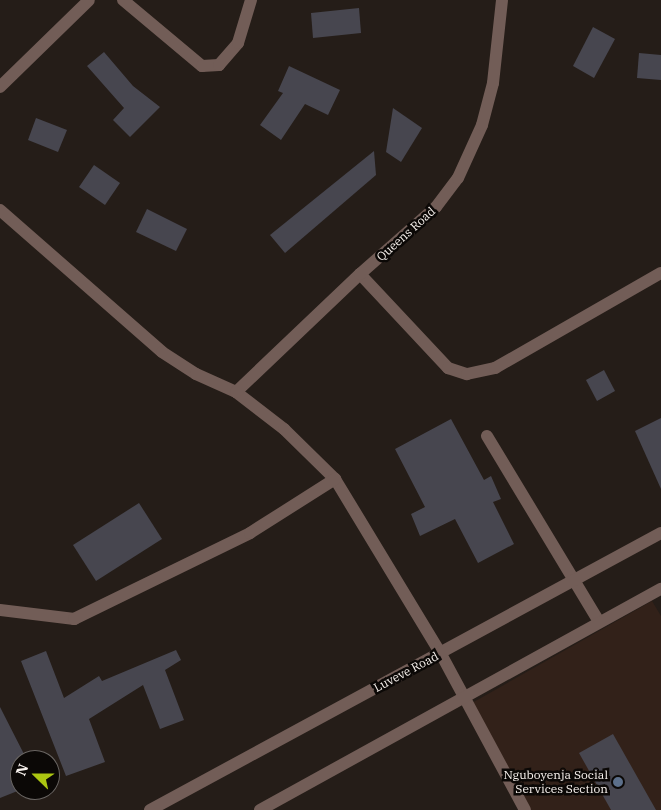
<!DOCTYPE html>
<style>
body{margin:0}
#map{position:relative;width:661px;height:810px;overflow:hidden;background:#251d18;font-family:"IBM Plex Serif",serif}
div>[style]{position:absolute}
.commercial>*{inset:0;background:#322119}
.building>*{inset:0;background:#47464f}
.minor>*{height:12px;margin:-6px;padding:0 6px;transform-origin:6px;border-radius:6px;background:#725d57}
.tertiary>*{height:12px;margin:-6px;padding:0 6px;transform-origin:6px;border-radius:6px;background:#725d57}
.dots>*{width:14px;height:14px;translate:-50% -50%;box-sizing:border-box;border:2px solid #0b0806;border-radius:50%}
span{translate:-50% -50%;white-space:nowrap;text-align:center;line-height:1.15;-webkit-text-stroke:5px #0b0806;paint-order:stroke}
.street-label{font-size:12px;color:#f9f3ef}
.poi-label{font-size:12px;color:#f9f3ef}
.right{translate:-100% -50%;text-align:right}
.north{position:absolute;left:10px;top:750px;width:50px;height:50px;box-sizing:border-box;background:#0b0806;border:1px solid #6a6663;border-radius:50%;rotate:292deg;font-size:14px;font-weight:700;line-height:20px;text-align:center;color:#f9f3ef}
.north::after{content:'';display:block;margin:auto;width:18px;height:22px;background:#acc611;clip-path:polygon(50% 0,100% 100%,50% 72%,0 100%)}
</style>
<div id="map">
<div class="commercial">
<i style="clip-path:polygon(652px 601px,661px 616px,661px 810px,531px 810px,472px 703px)"></i>
</div>
<div class="building">
<i style="clip-path:polygon(359px 8px,361px 33px,313px 38px,311px 13px)"></i>
<i style="clip-path:polygon(593px 27px,615px 39px,594px 78px,573px 66px)"></i>
<i style="clip-path:polygon(104px 52px,133px 86px,160px 107px,130px 137px,113px 120px,124px 108px,87px 66px)"></i>
<i style="clip-path:polygon(639px 53px,661px 55px,661px 80px,637px 78px)"></i>
<i style="clip-path:polygon(289px 66px,340px 90px,328px 115px,305px 104px,281px 140px,260px 125px,283px 93px,278px 91px)"></i>
<i style="clip-path:polygon(393px 108px,422px 128px,401px 162px,386px 152px)"></i>
<i style="clip-path:polygon(36px 118px,67px 130px,58px 152px,28px 140px)"></i>
<i style="clip-path:polygon(374px 151px,376px 175px,285px 253px,270px 235px)"></i>
<i style="clip-path:polygon(94px 165px,120px 183px,105px 205px,79px 187px)"></i>
<i style="clip-path:polygon(147px 209px,187px 229px,176px 251px,136px 232px)"></i>
<i style="clip-path:polygon(604px 370px,615px 391px,597px 401px,586px 380px)"></i>
<i style="clip-path:polygon(661px 418px,661px 489px,635px 431px)"></i>
<i style="clip-path:polygon(451px 419px,484px 480px,491px 476px,501px 499px,493px 502px,514px 544px,478px 563px,455px 519px,420px 536px,411px 514px,425px 507px,395px 449px)"></i>
<i style="clip-path:polygon(139px 503px,162px 539px,96px 581px,73px 545px)"></i>
<i style="clip-path:polygon(176px 650px,181px 660px,165px 670px,184px 720px,160px 729px,143px 685px,89px 719px,105px 762px,66px 776px,21px 661px,46px 651px,64px 698px,99px 676px,102px 681px)"></i>
<i style="clip-path:polygon(0 707px,27px 760px,20px 760px,20px 790px,0 798px)"></i>
<i style="clip-path:polygon(613px 734px,656px 810px,611px 810px,579px 753px)"></i>
</div>
<div class="minor">
<i style="left:123px;top:0;width:103px;rotate:39.9deg"></i>
<i style="left:202px;top:66px;width:17px;rotate:-3deg"></i>
<i style="left:219px;top:65px;width:29px;rotate:-49deg"></i>
<i style="left:238px;top:43px;width:45px;rotate:-73.2deg"></i>
<i style="left:0;top:87px;width:124px;rotate:-44.3deg"></i>
<i style="left:0;top:210px;width:215px;rotate:41.2deg"></i>
<i style="left:162px;top:352px;width:40px;rotate:32.9deg"></i>
<i style="left:196px;top:374px;width:44px;rotate:24.2deg"></i>
<i style="left:236px;top:392px;width:61px;rotate:37.6deg"></i>
<i style="left:284px;top:429px;width:71px;rotate:44.4deg"></i>
<i style="left:335px;top:479px;width:205px;rotate:58.8deg"></i>
<i style="left:441px;top:654px;width:177px;rotate:61.7deg"></i>
<i style="left:360px;top:274px;width:129px;rotate:46.9deg"></i>
<i style="left:448px;top:368px;width:20px;rotate:18deg"></i>
<i style="left:467px;top:374px;width:29px;rotate:-12deg"></i>
<i style="left:495px;top:368px;width:191px;rotate:-29.8deg"></i>
<i style="left:236px;top:392px;width:171px;rotate:-43.6deg"></i>
<i style="left:360px;top:274px;width:101px;rotate:-41.4deg"></i>
<i style="left:436px;top:207px;width:36px;rotate:-53deg"></i>
<i style="left:458px;top:178px;width:58px;rotate:-65.6deg"></i>
<i style="left:482px;top:125px;width:43px;rotate:-75.3deg"></i>
<i style="left:493px;top:83px;width:83px;rotate:-83.8deg"></i>
<i style="left:487px;top:436px;width:217px;rotate:58.9deg"></i>
<i style="left:0;top:610px;width:75px;rotate:6.9deg"></i>
<i style="left:74px;top:619px;width:196px;rotate:-26deg"></i>
<i style="left:250px;top:533px;width:101px;rotate:-32.4deg"></i>
</div>
<div class="tertiary">
<i style="left:150px;top:810px;width:581px;rotate:-28.46deg"></i>
<i style="left:260px;top:810px;width:458px;rotate:-28.9deg"></i>
</div>
<div class="dots">
<i style="left:618px;top:782px;background:#5c6f8a"></i>
</div>
<div class="street-label">
<span style="left:406px;top:234px;rotate:-42deg">Queens Road</span>
<span style="left:406px;top:672px;rotate:-28deg">Luveve Road</span>
</div>
<div class="poi-label">
<span class="right" style="left:608px;top:782px">Nguboyenja Social<br>Services Section</span>
</div>
<div class="north">N</div>
</div>
